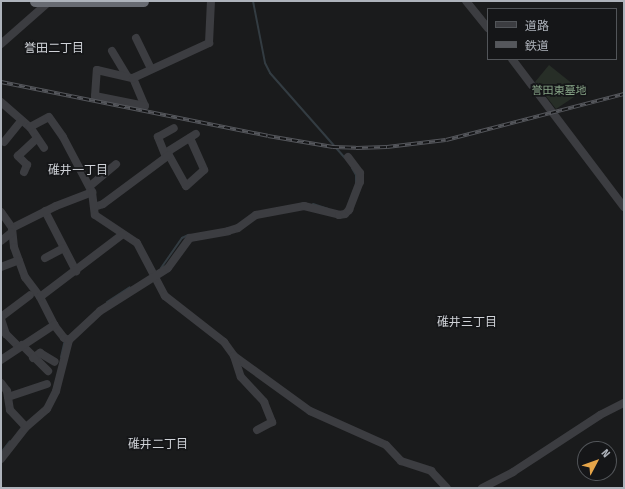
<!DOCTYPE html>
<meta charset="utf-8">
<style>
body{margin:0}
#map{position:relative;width:625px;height:489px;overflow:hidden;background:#1a1b1c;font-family:"Fira Sans Condensed","Noto Sans JP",sans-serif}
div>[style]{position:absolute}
.green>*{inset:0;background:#272e27}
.stream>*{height:2px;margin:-1px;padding:0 1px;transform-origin:1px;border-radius:1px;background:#333c42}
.minor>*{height:8px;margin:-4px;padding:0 4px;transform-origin:4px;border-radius:4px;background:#3c3d41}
.highway>*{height:11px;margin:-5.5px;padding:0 5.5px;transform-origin:5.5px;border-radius:5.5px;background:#686b72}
.rail>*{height:3.5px;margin-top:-1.75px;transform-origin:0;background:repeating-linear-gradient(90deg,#151618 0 6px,#55575c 0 12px);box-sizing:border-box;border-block:1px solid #55575c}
span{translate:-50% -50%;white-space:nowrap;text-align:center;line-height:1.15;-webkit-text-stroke:3.5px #151618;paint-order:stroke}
.park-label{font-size:11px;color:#87a487}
.neighbourhood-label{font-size:12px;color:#cfd2d7}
.frame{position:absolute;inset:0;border:2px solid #aeb3bb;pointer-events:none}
.legend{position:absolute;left:487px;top:8px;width:130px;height:52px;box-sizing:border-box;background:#151618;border:1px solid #525559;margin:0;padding:5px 7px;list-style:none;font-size:12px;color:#aeb3bb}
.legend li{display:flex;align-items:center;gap:8px;height:20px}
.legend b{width:20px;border:1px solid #525559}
.north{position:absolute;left:577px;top:441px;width:40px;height:40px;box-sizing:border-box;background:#151618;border:1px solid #525559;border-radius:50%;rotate:49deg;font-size:11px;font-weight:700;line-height:16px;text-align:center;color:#aeb3bb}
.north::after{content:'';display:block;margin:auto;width:14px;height:18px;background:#e6a549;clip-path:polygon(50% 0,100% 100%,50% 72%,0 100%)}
</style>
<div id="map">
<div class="green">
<i style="clip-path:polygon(549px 65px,574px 85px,580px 93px,556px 109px,535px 82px)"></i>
</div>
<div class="stream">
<i style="left:253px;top:1px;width:63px;rotate:79deg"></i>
<i style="left:265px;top:63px;width:11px;rotate:63deg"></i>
<i style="left:270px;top:73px;width:113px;rotate:48.6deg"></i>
<i style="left:352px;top:168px;width:8px;rotate:60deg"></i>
<i style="left:356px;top:175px;width:8px;rotate:90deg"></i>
<i style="left:313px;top:204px;width:16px;rotate:18deg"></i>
<i style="left:161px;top:268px;width:37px;rotate:-55deg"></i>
<i style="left:182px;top:238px;width:7px;rotate:-27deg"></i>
<i style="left:107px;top:302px;width:27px;rotate:-33deg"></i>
<i style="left:61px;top:357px;width:17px;rotate:-77deg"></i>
<i style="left:3px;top:450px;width:11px;rotate:-52deg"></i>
</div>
<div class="minor">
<i style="left:466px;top:1px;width:35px;rotate:51deg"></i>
<i style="left:136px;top:38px;width:34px;rotate:64deg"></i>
<i style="left:1px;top:44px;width:65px;rotate:-41.3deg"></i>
<i style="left:112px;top:51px;width:29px;rotate:59deg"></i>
<i style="left:512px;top:59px;width:186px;rotate:52.9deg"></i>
<i style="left:133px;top:78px;width:30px;rotate:67deg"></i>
<i style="left:145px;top:106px;width:51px;rotate:-168.7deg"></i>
<i style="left:95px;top:96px;width:26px;rotate:-86deg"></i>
<i style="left:97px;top:70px;width:37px;rotate:13deg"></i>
<i style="left:133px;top:78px;width:84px;rotate:-24.7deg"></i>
<i style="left:209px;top:43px;width:42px;rotate:-87.3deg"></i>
<i style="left:1px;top:102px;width:38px;rotate:41deg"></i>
<i style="left:30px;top:127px;width:25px;rotate:56deg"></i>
<i style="left:30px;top:127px;width:21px;rotate:-28deg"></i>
<i style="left:49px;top:117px;width:24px;rotate:55deg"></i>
<i style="left:63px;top:137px;width:62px;rotate:62.2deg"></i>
<i style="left:190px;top:138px;width:35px;rotate:66deg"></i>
<i style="left:204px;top:170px;width:24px;rotate:138deg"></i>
<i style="left:186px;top:186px;width:39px;rotate:-119deg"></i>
<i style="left:167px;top:152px;width:34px;rotate:-32deg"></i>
<i style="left:4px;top:142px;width:27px;rotate:-51deg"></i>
<i style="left:166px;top:157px;width:22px;rotate:-112deg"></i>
<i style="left:158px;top:137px;width:18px;rotate:-29deg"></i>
<i style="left:24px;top:172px;width:8px;rotate:-67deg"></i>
<i style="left:27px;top:165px;width:13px;rotate:-135deg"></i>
<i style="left:18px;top:156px;width:26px;rotate:-43deg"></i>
<i style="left:90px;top:186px;width:34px;rotate:-40deg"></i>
<i style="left:94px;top:207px;width:9px;rotate:-18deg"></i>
<i style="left:103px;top:204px;width:82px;rotate:-36.6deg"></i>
<i style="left:45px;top:211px;width:68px;rotate:62.7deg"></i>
<i style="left:1px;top:212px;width:19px;rotate:55deg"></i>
<i style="left:12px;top:228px;width:49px;rotate:-26.6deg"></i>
<i style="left:56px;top:206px;width:39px;rotate:-21deg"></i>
<i style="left:92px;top:192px;width:23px;rotate:83deg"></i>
<i style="left:95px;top:215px;width:50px;rotate:33.7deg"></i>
<i style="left:137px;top:243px;width:60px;rotate:62.2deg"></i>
<i style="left:165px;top:296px;width:75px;rotate:37.9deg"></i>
<i style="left:224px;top:342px;width:17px;rotate:54deg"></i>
<i style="left:234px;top:356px;width:94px;rotate:35.9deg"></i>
<i style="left:310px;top:411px;width:83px;rotate:24.1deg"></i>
<i style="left:386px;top:445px;width:22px;rotate:47deg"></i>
<i style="left:401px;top:461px;width:32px;rotate:18deg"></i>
<i style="left:431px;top:471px;width:23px;rotate:47deg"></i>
<i style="left:12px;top:228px;width:19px;rotate:84deg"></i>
<i style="left:14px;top:247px;width:32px;rotate:70deg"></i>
<i style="left:25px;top:277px;width:25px;rotate:53deg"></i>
<i style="left:40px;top:297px;width:31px;rotate:63deg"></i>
<i style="left:54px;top:325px;width:16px;rotate:52deg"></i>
<i style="left:64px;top:338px;width:5px;rotate:22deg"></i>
<i style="left:1px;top:241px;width:13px;rotate:-39deg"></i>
<i style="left:45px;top:258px;width:21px;rotate:-28deg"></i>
<i style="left:1px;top:267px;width:19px;rotate:-21deg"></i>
<i style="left:40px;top:297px;width:104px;rotate:-37.2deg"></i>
<i style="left:1px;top:317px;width:36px;rotate:-37deg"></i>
<i style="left:1px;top:319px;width:16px;rotate:72deg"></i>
<i style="left:6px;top:334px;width:18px;rotate:45deg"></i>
<i style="left:22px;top:345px;width:37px;rotate:45deg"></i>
<i style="left:234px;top:356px;width:22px;rotate:72deg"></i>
<i style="left:241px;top:377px;width:34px;rotate:47deg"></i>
<i style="left:264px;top:402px;width:22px;rotate:68deg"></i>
<i style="left:272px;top:422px;width:17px;rotate:152deg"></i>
<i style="left:33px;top:358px;width:9px;rotate:-36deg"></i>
<i style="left:40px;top:353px;width:17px;rotate:31deg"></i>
<i style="left:1px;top:360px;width:64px;rotate:-33.4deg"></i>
<i style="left:1px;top:383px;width:10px;rotate:53deg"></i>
<i style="left:7px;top:391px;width:19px;rotate:81deg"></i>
<i style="left:10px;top:410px;width:23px;rotate:47deg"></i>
<i style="left:8px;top:397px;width:41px;rotate:-18.4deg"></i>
<i style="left:1px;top:459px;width:39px;rotate:-52deg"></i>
<i style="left:25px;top:428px;width:29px;rotate:-41deg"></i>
<i style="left:47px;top:409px;width:20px;rotate:-63deg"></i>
<i style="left:56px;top:391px;width:53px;rotate:-75.7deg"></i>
<i style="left:69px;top:340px;width:42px;rotate:-43.1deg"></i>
<i style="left:100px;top:311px;width:80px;rotate:-32.3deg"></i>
<i style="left:168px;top:268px;width:37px;rotate:-54deg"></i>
<i style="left:190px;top:238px;width:39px;rotate:-10deg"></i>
<i style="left:228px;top:231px;width:10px;rotate:-17deg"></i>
<i style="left:238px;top:228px;width:22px;rotate:-36deg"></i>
<i style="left:256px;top:215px;width:49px;rotate:-10.6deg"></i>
<i style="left:304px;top:206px;width:36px;rotate:14deg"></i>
<i style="left:339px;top:215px;width:6px;rotate:-9deg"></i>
<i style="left:345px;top:214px;width:6px;rotate:-45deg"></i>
<i style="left:349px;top:210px;width:30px;rotate:-69deg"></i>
<i style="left:360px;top:182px;width:9px;rotate:-90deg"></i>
<i style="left:360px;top:173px;width:20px;rotate:-127deg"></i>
<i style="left:482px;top:488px;width:35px;rotate:-27deg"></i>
<i style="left:513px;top:472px;width:104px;rotate:-33.2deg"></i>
<i style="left:600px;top:415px;width:27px;rotate:-27deg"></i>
</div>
<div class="highway">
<i style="left:35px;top:1px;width:108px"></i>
</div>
<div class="rail">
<i style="left:1px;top:82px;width:272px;rotate:11.4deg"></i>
<i style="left:268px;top:136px;width:66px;rotate:9.6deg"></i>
<i style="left:333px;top:147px;width:23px;rotate:2deg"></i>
<i style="left:356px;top:148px;width:31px;rotate:-2deg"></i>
<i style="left:387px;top:147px;width:59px;rotate:-6.8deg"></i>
<i style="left:446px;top:140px;width:184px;rotate:-14.5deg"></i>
</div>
<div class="park-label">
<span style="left:559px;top:91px">誉田東墓地</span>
</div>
<div class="neighbourhood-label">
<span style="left:54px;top:49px">誉田二丁目</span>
<span style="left:78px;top:171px">碓井一丁目</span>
<span style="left:467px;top:323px">碓井三丁目</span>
<span style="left:158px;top:445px">碓井二丁目</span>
</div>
<div class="frame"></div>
<ul class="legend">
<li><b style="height:5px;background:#3c3d41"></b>道路</li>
<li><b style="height:5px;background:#55575c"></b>鉄道</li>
</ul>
<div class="north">N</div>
</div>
